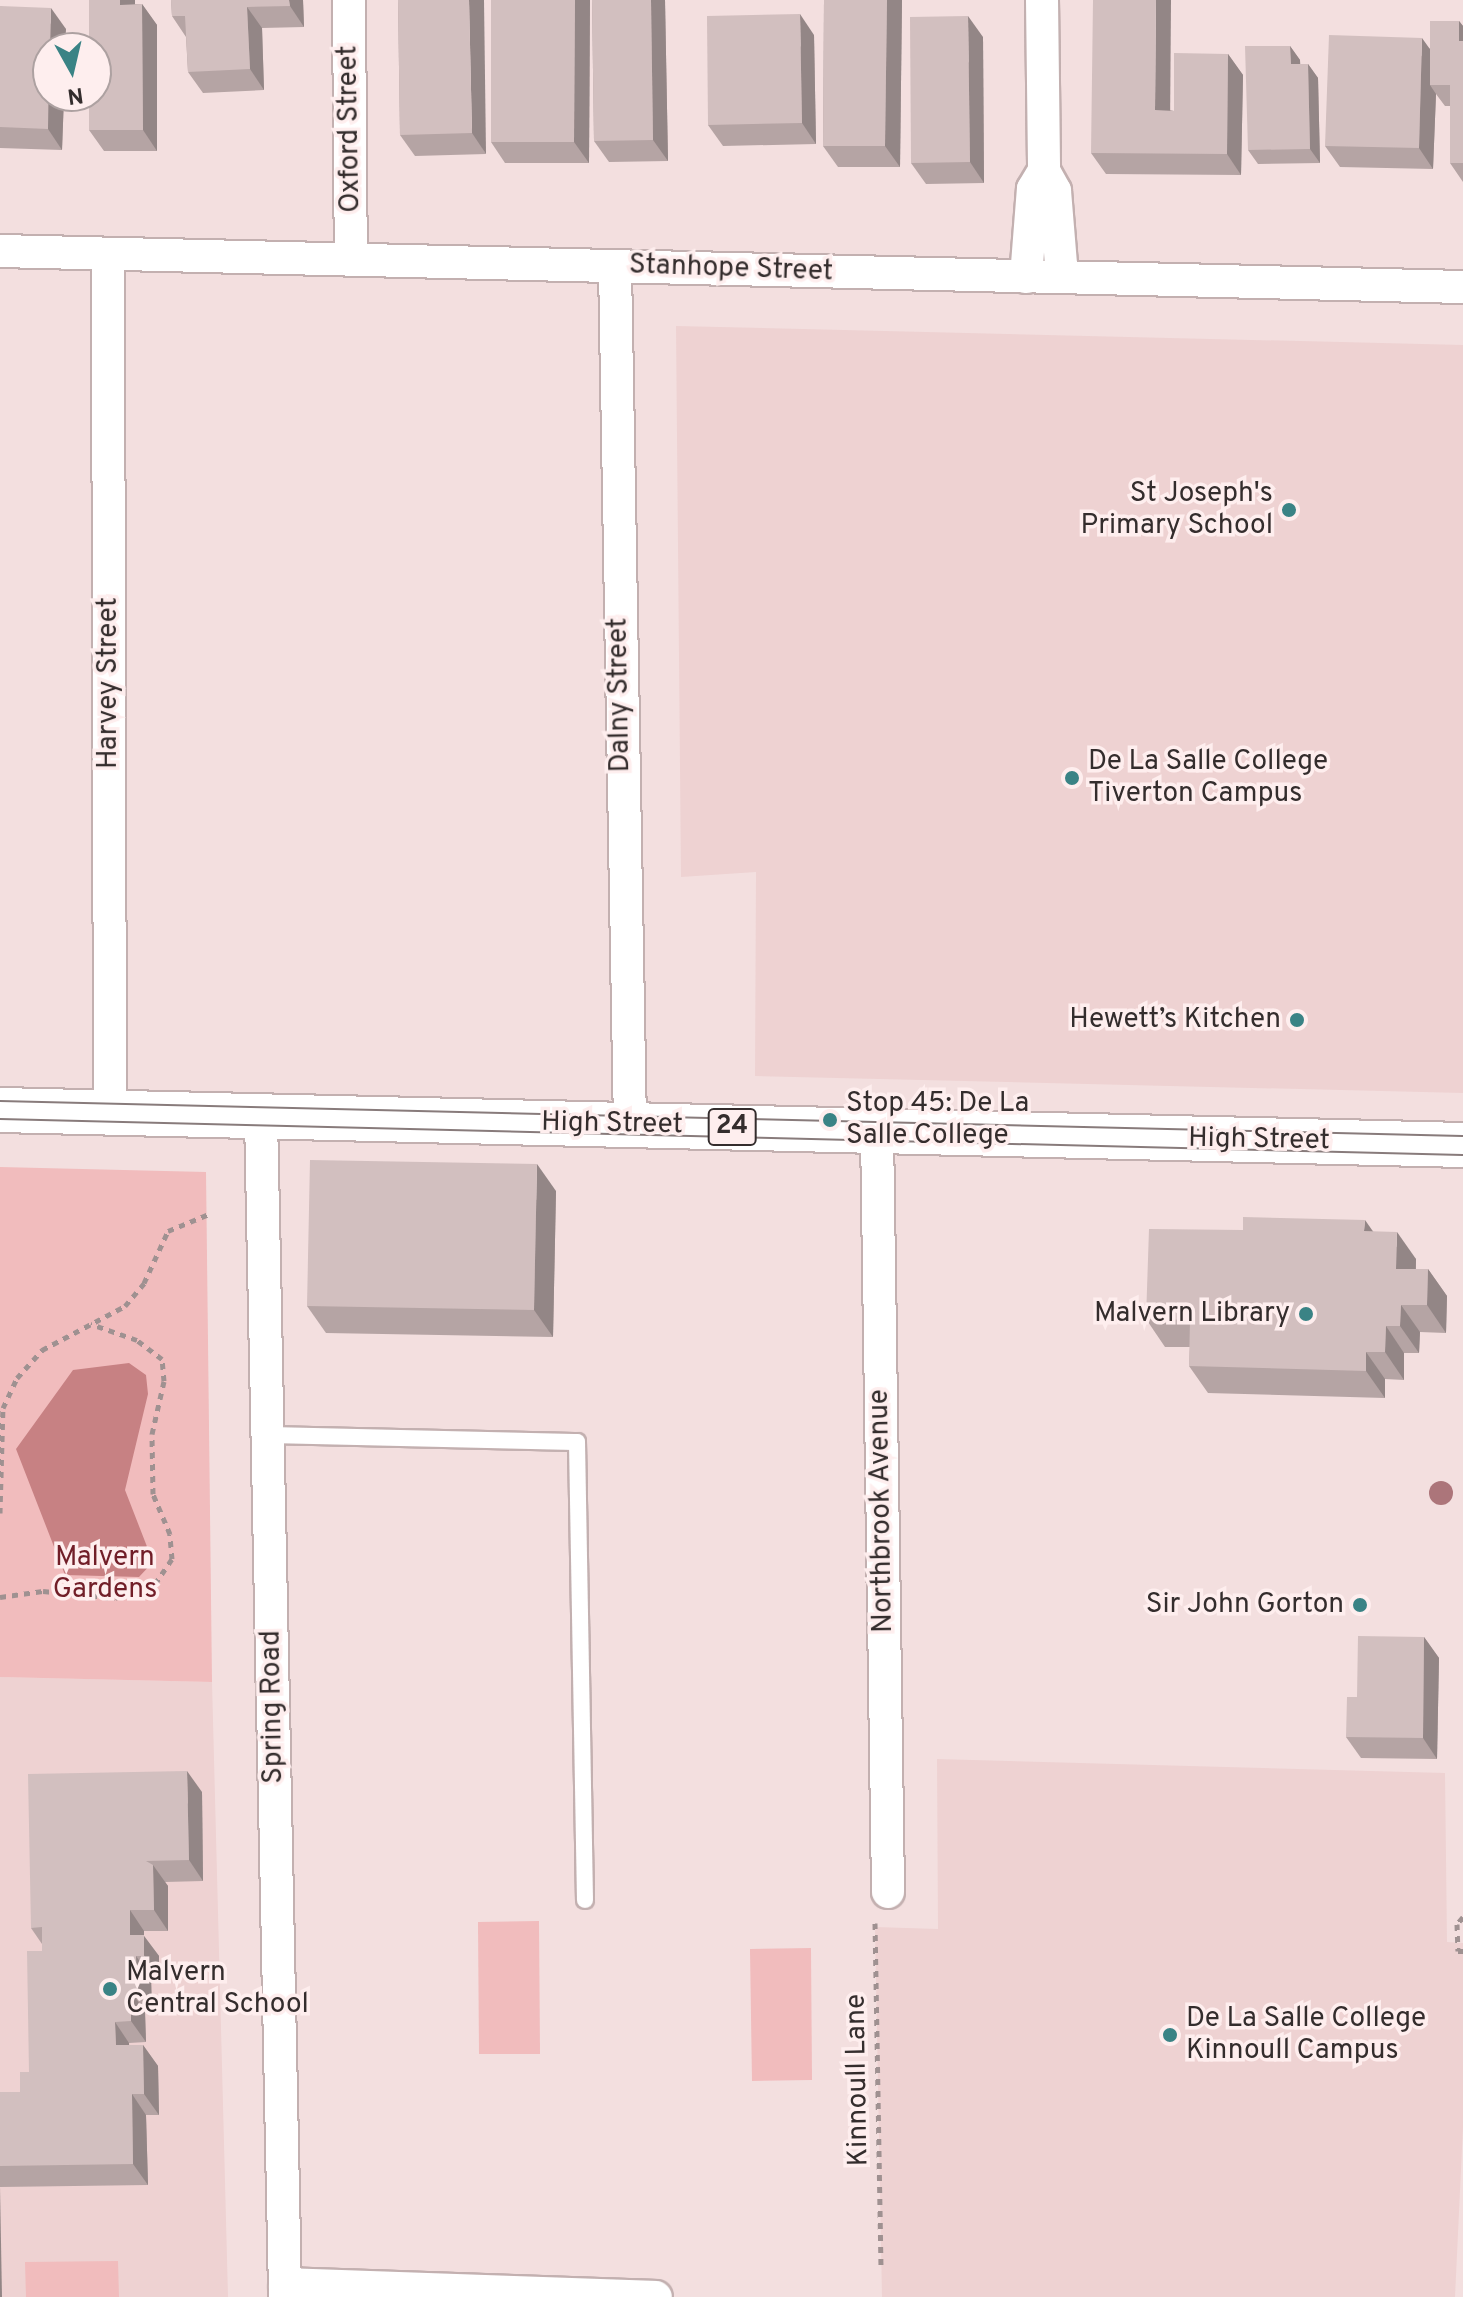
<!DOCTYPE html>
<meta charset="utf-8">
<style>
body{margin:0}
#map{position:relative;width:1463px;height:2297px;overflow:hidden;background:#f3dfdf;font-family:Overpass,sans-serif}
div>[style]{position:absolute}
.built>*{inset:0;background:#eed2d2}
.green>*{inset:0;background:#f1bcbd}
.water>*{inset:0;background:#c78183}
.path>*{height:5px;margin-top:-2.5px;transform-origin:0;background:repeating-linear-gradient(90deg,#9f9191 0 6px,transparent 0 12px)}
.roads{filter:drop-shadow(2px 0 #c3b0b0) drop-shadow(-2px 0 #c3b0b0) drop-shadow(0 2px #c3b0b0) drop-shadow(0 -2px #c3b0b0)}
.service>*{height:16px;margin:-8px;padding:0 8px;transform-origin:8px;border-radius:8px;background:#fff}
.minor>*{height:32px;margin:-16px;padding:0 16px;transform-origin:16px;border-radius:16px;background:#fff}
.primary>*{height:44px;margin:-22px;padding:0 22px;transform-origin:22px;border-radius:22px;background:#fff}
.tram>*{height:2px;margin:-1px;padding:0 1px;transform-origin:1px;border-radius:1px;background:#887b7b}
.trees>*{width:24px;height:24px;margin:-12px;border-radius:50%;background:#ac757a}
.wall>*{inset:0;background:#b5a4a4}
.shaded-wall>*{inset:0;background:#938686}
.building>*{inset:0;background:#d2bfbf}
.dots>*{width:22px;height:22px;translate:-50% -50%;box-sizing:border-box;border:4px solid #feeeee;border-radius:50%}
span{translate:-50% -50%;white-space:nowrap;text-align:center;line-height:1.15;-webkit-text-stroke:7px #feeeee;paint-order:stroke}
.shield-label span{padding:2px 6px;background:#feeeee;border:2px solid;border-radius:6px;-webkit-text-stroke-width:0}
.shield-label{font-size:26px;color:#342d2d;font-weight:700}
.street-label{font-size:28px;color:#342d2d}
.poi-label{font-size:28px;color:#342d2d}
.right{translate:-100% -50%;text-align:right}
.left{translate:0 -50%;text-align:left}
.park-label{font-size:28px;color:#711e28}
.north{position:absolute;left:32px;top:32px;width:80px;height:80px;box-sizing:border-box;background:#feeeee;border:2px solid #ada1a1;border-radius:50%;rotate:172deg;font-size:22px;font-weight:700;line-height:32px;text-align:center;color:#342d2d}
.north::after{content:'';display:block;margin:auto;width:28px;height:36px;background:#3a8385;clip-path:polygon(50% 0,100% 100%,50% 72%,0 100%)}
</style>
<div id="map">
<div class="built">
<i style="clip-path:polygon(676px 326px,1463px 345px,1463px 1093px,755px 1076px,756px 872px,681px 877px)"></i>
<i style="clip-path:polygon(0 1677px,212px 1682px,228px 2297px,0 2297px)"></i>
<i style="clip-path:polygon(937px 1759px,1445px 1773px,1447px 1942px,1463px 1943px,1463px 2127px,1455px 2297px,882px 2297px,875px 1927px,938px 1929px)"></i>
</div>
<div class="green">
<i style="clip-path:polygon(0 1167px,206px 1172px,212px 1682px,0 1677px)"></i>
<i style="clip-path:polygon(539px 1921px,540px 2054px,479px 2054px,478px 1922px)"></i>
<i style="clip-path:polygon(811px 1948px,812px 2080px,752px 2081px,750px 1949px)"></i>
<i style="clip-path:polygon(118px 2261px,119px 2297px,26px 2297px,25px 2262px)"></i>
</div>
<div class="water">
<i style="clip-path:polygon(129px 1363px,146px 1375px,148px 1394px,125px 1490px,153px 1562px,139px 1577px,65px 1575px,16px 1449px,73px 1370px)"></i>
</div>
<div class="path">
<i style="left:0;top:1513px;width:105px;rotate:-88.4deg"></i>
<i style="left:3px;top:1408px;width:33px;rotate:-65deg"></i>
<i style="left:17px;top:1378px;width:38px;rotate:-48deg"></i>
<i style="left:42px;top:1350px;width:94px;rotate:-27.9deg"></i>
<i style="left:125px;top:1306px;width:30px;rotate:-50deg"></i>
<i style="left:144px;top:1283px;width:57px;rotate:-65.2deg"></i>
<i style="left:168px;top:1231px;width:44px;rotate:-22.5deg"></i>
<i style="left:0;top:1597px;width:43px;rotate:-7.9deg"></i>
<i style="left:43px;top:1591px;width:72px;rotate:5.6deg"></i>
<i style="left:115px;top:1598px;width:42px;rotate:-19.3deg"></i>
<i style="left:155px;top:1584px;width:30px;rotate:-56deg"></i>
<i style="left:172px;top:1559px;width:25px;rotate:-95deg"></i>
<i style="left:170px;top:1534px;width:43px;rotate:-113deg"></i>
<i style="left:153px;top:1494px;width:60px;rotate:-91deg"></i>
<i style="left:152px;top:1434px;width:54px;rotate:-77.2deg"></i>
<i style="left:164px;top:1381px;width:22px;rotate:-95deg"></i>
<i style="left:162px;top:1359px;width:31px;rotate:-143deg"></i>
<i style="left:137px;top:1340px;width:49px;rotate:-160.8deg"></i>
<i style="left:1463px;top:1917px;width:9px;rotate:131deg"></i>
<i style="left:1457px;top:1924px;width:27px;rotate:88deg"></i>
<i style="left:1458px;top:1951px;width:5px"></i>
<i style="left:875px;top:1923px;width:347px;rotate:89deg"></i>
</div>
<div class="roads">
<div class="service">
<i style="left:267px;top:1435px;width:310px;rotate:1.3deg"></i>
<i style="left:577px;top:1442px;width:458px;rotate:89deg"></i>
</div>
<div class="minor">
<i style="left:349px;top:0;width:259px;rotate:89.6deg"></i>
<i style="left:1042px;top:0;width:171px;rotate:89.3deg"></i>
<i style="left:1044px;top:171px;width:23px;rotate:61deg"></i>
<i style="left:1055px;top:191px;width:86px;rotate:85.3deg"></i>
<i style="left:0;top:251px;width:1463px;rotate:1.41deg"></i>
<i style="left:108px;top:254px;width:858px;rotate:89.87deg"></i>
<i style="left:615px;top:266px;width:859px;rotate:89deg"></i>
<i style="left:1026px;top:277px;width:88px;rotate:-85.5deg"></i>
<i style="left:1033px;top:189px;width:21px;rotate:-59deg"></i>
<i style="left:261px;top:1117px;width:1180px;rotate:88.83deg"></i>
<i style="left:877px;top:1131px;width:761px;rotate:89.17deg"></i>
<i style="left:285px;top:2284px;width:371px;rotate:2deg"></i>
</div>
<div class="primary">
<i style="left:0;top:1110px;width:1463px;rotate:1.37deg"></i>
</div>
</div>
<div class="tram">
<i style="left:0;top:1101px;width:1463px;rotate:1.37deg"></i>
<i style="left:0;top:1119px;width:1463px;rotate:1.41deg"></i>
</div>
<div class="trees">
<i style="left:1441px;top:1493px"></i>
</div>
<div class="wall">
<i style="clip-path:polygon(89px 0,135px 0,135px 4px,142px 4px,157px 25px,157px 151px,104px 151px,89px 130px)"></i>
<i style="clip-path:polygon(171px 0,303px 0,304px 27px,262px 28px,264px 90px,203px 93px,188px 72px,186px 37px,172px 16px)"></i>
<i style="clip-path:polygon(398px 0,486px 154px,415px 156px,400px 135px)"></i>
<i style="clip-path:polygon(491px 0,590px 0,589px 163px,505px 163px,491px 142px)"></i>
<i style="clip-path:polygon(592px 0,665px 0,668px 161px,609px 162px,594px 141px)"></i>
<i style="clip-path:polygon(824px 0,902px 0,900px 167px,838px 167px,823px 146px)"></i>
<i style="clip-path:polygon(0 6px,66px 29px,48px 96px,64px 96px,62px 150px,0 148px)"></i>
<i style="clip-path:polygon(1459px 21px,1463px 26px,1463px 182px,1450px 163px,1450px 106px,1445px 106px,1436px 94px,1433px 169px,1340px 167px,1325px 146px)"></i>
<i style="clip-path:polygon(814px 35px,816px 144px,723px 146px,708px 125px)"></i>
<i style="clip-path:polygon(983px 37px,984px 183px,926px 184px,911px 163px)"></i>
<i style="clip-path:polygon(1290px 46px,1300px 60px,1300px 64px,1308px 64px,1318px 78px,1320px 163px,1258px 164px,1248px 150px)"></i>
<i style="clip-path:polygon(1228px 54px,1243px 75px,1241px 175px,1106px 174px,1091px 153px,1170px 110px,1174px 111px)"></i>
<i style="clip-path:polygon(556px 1191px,553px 1337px,326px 1333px,307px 1306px)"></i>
<i style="clip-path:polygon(1373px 1232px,1416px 1259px,1416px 1269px,1428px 1269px,1447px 1296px,1446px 1333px,1420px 1332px,1419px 1353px,1404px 1353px,1404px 1380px,1385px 1379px,1385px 1398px,1208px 1393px,1189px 1366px,1190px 1347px,1165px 1347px,1146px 1319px)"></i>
<i style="clip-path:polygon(1424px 1637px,1439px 1658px,1437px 1759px,1361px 1758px,1346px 1737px,1357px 1697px)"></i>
<i style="clip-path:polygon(202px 1792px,203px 1881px,165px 1882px,168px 1886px,168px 1931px,144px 1931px,144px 1936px,159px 1956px,159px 1977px,151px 1977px,152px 2012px,145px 2012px,146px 2042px,129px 2043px,129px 2045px,143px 2045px,158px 2066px,159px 2115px,146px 2115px,148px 2185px,0 2187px,0 2297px,0 2092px,20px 2092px,29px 2072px,42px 1951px,42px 1944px,31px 1928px)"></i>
</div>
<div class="shaded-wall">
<i style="clip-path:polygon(120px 0,135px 0,135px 26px,120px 5px)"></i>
<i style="clip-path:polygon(289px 0,303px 0,304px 27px,290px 6px)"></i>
<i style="clip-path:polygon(469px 0,484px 0,486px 154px,472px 133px)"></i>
<i style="clip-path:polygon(575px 0,590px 0,589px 163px,574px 142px)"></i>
<i style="clip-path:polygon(651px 0,665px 0,668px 161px,653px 140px)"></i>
<i style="clip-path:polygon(887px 0,902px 0,900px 167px,885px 146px)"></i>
<i style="clip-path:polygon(1156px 0,1171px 0,1170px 131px,1155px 110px)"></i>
<i style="clip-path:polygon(142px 4px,157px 25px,157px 151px,143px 130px)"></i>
<i style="clip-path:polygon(247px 7px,262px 28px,264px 90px,250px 69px)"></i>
<i style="clip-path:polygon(51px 8px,66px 29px,65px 48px,50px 48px)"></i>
<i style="clip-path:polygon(800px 14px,814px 35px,816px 144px,802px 123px)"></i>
<i style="clip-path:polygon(968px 16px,983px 37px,984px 183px,970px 162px)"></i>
<i style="clip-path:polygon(1459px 21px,1463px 26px,1463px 46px,1459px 41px)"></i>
<i style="clip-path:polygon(1422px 38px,1437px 59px,1430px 85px,1436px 94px,1433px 169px,1419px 148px)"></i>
<i style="clip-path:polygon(1290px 46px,1300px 60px,1301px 78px,1291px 64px)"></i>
<i style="clip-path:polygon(1228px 54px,1243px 75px,1241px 175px,1227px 154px)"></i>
<i style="clip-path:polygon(1308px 64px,1318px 78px,1320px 163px,1310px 149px)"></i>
<i style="clip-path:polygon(49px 96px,64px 96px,62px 150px,48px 129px)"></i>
<i style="clip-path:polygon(537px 1164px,556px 1191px,553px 1337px,534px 1310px)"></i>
<i style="clip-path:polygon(1365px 1220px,1384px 1247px,1364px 1231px)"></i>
<i style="clip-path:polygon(1397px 1232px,1416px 1259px,1415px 1296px,1396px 1269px)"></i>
<i style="clip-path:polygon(1428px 1269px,1447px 1296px,1446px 1333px,1427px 1305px)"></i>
<i style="clip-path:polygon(1401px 1305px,1420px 1332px,1419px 1353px,1400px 1326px)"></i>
<i style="clip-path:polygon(1386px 1326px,1404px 1353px,1404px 1380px,1385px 1352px)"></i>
<i style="clip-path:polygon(1366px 1352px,1385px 1379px,1385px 1398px,1366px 1371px)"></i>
<i style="clip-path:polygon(1424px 1637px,1439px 1658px,1437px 1759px,1423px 1738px)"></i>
<i style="clip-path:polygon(187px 1771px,202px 1792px,203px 1881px,189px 1860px)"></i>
<i style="clip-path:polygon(153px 1865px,168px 1886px,168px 1931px,154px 1910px)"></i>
<i style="clip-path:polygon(130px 1910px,144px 1931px,144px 1936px,159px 1956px,159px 1977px,130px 1935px)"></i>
<i style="clip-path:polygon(136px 1956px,151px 1977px,152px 2012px,137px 1991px)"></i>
<i style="clip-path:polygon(131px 1991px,145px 2012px,146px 2042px,131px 2021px)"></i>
<i style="clip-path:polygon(115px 2022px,129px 2043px,130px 2066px,116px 2045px)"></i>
<i style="clip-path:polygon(143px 2045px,158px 2066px,159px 2115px,144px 2094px)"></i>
<i style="clip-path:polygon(132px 2094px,146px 2115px,148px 2185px,133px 2164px)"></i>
<i style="clip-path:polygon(0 2187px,2px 2297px,0 2297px)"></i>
</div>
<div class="building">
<i style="clip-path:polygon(89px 0,120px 0,120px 5px,142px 4px,143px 130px,89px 130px,89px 96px,96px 96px,96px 48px,89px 48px)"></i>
<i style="clip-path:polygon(171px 0,289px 0,290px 6px,247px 7px,250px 69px,188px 72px,185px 16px,172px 16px)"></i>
<i style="clip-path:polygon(398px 0,469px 0,472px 133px,400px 135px)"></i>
<i style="clip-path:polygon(491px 0,575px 0,574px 142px,491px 142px)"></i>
<i style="clip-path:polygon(592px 0,651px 0,653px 140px,594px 141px)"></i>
<i style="clip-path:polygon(824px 0,887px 0,885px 146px,823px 146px)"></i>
<i style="clip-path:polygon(1093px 0,1156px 0,1155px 110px,1174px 111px,1174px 53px,1228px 54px,1227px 154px,1091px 153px)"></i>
<i style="clip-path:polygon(0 6px,51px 8px,50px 48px,48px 48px,48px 129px,0 127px)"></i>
<i style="clip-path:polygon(800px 14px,802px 123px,708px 125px,707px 16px)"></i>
<i style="clip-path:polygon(968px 16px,970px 162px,911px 163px,910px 17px)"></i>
<i style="clip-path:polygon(1430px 21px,1459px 21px,1459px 41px,1463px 41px,1463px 163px,1450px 163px,1450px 85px,1430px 85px)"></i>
<i style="clip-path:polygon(1329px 35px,1422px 38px,1419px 148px,1325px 146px)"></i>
<i style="clip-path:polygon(1245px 46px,1290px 46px,1291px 64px,1308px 64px,1310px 149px,1248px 150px)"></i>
<i style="clip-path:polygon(310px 1160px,537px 1164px,534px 1310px,307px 1306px)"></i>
<i style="clip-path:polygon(1243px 1217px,1365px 1220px,1364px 1231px,1397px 1232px,1396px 1269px,1428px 1269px,1427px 1305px,1401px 1305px,1400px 1326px,1386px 1326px,1385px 1352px,1366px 1352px,1366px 1371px,1189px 1366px,1190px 1320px,1146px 1319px,1149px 1229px,1243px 1230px)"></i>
<i style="clip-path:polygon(1358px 1636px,1424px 1637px,1423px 1738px,1346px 1737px,1347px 1697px,1357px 1697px)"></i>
<i style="clip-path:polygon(187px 1771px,189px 1860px,146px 1861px,153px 1865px,154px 1910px,130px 1910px,130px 1935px,144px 1935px,144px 1956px,136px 1956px,137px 1991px,131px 1991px,131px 2021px,115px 2022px,116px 2045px,143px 2045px,144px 2094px,132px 2094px,133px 2164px,0 2166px,0 2092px,20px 2092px,20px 2072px,29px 2072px,27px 1951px,42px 1951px,42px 1927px,31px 1928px,28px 1774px)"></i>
</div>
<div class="dots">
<i style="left:1289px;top:510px;background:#3a8385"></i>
<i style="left:1072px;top:778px;background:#3a8385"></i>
<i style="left:1297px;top:1020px;background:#3a8385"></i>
<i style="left:830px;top:1120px;background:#3a8385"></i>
<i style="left:1306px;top:1314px;background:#3a8385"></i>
<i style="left:1360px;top:1605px;background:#3a8385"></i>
<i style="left:110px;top:1989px;background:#3a8385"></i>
<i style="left:1170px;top:2035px;background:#3a8385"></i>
</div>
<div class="shield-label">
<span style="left:732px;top:1127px">24</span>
</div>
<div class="street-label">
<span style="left:350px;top:129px;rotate:-91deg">Oxford Street</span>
<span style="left:731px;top:269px;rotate:2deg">Stanhope Street</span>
<span style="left:109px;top:683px;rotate:-90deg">Harvey Street</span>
<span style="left:620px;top:695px;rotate:-91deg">Dalny Street</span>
<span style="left:612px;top:1124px;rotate:1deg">High Street</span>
<span style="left:1259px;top:1140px;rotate:1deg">High Street</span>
<span style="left:882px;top:1511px;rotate:-91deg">Northbrook Avenue</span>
<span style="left:273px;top:1707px;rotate:-91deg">Spring Road</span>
<span style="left:858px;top:2080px;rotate:-91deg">Kinnoull Lane</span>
</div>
<div class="poi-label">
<span class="right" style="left:1273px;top:510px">St Joseph's<br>Primary School</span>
<span class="left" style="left:1088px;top:778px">De La Salle College<br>Tiverton Campus</span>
<span class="right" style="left:1281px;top:1020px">Hewett’s Kitchen</span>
<span class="left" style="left:846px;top:1120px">Stop 45: De La<br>Salle College</span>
<span class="right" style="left:1290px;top:1314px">Malvern Library</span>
<span class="right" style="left:1344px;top:1605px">Sir John Gorton</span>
<span class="left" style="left:126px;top:1989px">Malvern<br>Central School</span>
<span class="left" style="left:1186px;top:2035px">De La Salle College<br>Kinnoull Campus</span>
</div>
<div class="park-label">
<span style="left:105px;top:1574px">Malvern<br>Gardens</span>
</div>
<div class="north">N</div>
</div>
